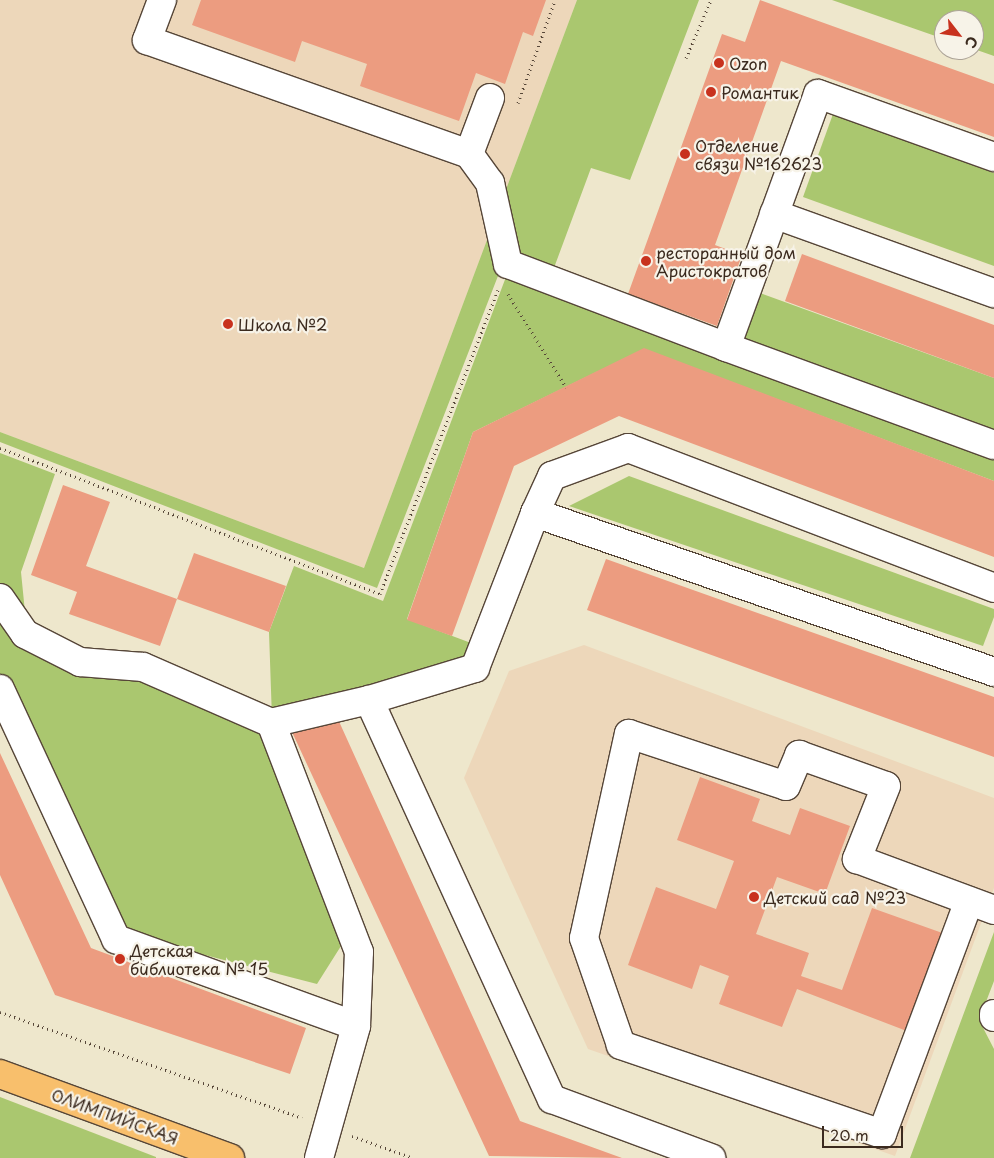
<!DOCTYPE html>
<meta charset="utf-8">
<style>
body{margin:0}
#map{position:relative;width:994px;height:1158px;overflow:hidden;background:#eee7cc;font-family:"Playpen Sans",sans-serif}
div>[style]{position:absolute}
.built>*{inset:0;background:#edd7ba}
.green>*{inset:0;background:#aac76f}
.building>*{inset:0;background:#ec9c80}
.path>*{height:3px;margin-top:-1.5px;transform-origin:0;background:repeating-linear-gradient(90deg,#564638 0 1px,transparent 0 5px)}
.roads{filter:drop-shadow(1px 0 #564638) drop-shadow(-1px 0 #564638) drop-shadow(0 1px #564638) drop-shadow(0 -1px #564638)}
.minor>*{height:28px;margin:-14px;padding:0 14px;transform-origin:14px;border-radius:14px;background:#fff}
.major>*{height:28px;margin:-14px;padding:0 14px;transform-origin:14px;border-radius:14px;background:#f8bf6c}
.dots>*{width:14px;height:14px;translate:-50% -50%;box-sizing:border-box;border:2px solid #f7f3e8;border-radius:50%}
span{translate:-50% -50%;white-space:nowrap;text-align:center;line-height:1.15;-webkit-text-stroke:4.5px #f7f3e8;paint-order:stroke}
.poi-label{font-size:16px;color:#3b2a1e}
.left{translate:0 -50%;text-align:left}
.street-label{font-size:16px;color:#3b2a1e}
.north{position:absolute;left:934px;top:10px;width:50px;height:50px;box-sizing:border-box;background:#f7f3e8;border:1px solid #aca397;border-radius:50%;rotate:120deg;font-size:14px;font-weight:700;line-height:20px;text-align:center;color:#3b2a1e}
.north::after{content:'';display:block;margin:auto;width:18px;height:22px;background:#c8321e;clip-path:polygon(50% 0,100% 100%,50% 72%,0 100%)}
.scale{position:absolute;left:822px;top:1126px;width:81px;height:22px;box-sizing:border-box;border:2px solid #3b2a1e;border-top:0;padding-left:6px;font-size:15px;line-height:18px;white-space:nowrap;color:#3b2a1e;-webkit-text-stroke:4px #f7f3e8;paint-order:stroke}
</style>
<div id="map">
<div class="built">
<i style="clip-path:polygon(0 0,577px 0,364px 568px,0 432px)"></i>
<i style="clip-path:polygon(584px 645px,994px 798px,994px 888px,895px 1156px,588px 1049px,464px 778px,509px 671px)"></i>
</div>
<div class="green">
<i style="clip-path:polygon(577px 0,699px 0,630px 180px,591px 168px,548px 284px,734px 355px,757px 292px,994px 378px,994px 481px,644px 349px,473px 432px,407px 619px,479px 646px,472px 665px,272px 719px,269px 632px,294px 566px,383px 601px,509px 269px,503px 263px,377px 588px,0 442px,0 432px,364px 568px)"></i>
<i style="clip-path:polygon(832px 0,994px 0,994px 56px,974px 49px,974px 20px,944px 20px,944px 39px)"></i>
<i style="clip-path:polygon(833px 114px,994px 173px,994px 266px,803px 197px)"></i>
<i style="clip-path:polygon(0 453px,55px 474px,21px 572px,27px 632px,0 593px)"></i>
<i style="clip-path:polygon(629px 476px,994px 609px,994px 617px,983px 646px,569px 506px)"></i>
<i style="clip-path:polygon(0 608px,21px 639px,142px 676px,266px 733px,341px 946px,317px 984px,120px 933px,0 675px)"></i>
<i style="clip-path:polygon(994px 932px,994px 981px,979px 1020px,994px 1049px,994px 1158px,910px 1158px)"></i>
<i style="clip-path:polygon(0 1097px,156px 1157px,156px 1158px,0 1158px)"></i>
</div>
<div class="building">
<i style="clip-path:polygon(201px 0,546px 0,533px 36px,523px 32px,505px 84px,476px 73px,459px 121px,360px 86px,367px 64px,302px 41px,295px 62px,192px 25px)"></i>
<i style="clip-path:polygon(760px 0,994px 84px,994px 137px,781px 61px,715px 245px,742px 255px,717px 326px,628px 294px,722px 34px,745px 42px)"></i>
<i style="clip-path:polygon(802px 254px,994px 325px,994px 378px,785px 301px)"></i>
<i style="clip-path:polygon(644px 348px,994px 481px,994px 557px,619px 416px,514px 466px,452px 636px,407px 620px,473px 432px)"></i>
<i style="clip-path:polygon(63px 485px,110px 502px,86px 566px,177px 599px,160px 646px,69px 614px,77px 592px,31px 575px)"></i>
<i style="clip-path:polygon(194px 553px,286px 586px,269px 632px,177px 599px)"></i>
<i style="clip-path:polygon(606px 559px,994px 697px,994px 757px,587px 610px)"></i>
<i style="clip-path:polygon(337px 717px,520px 1121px,622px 1158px,489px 1156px,292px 732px)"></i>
<i style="clip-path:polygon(0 753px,91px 948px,306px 1028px,290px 1074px,55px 995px,0 875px)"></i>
<i style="clip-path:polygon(700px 777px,760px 799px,752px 821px,790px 835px,800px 808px,850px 826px,825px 894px,777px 877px,756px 934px,809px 953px,801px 976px,842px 990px,872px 908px,948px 935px,912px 1033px,797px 989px,782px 1027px,719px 1004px,729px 976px,700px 965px,692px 989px,628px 965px,656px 887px,716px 909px,734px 861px,677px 840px)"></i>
</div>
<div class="path">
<i style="left:686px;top:58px;width:63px;rotate:-66.7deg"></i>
<i style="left:518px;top:103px;width:109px;rotate:-70.2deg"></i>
<i style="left:508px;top:294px;width:110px;rotate:58.1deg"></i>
<i style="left:0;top:448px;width:407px;rotate:21deg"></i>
<i style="left:380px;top:594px;width:326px;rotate:-68.8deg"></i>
<i style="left:0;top:1012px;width:320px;rotate:19.3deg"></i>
<i style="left:352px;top:1136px;width:65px;rotate:19.8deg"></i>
</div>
<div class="roads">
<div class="minor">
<i style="left:162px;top:0;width:43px;rotate:110.6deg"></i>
<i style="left:147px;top:40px;width:342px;rotate:19.5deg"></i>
<i style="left:490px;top:98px;width:60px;rotate:110.6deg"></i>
<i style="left:469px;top:154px;width:36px;rotate:54deg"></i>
<i style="left:490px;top:183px;width:83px;rotate:77.5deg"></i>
<i style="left:508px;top:264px;width:233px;rotate:20.8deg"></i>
<i style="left:726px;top:347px;width:285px;rotate:20.1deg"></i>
<i style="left:774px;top:214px;width:234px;rotate:19.8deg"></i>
<i style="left:726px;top:347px;width:269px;rotate:-70deg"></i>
<i style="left:818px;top:94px;width:187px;rotate:19.7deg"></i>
<i style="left:535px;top:513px;width:486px;rotate:19.1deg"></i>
<i style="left:0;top:598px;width:44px;rotate:55.2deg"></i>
<i style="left:25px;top:634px;width:62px;rotate:27deg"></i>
<i style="left:80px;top:662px;width:63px;rotate:4.5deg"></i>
<i style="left:143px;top:667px;width:140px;rotate:23.6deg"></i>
<i style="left:0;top:689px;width:276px;rotate:65.1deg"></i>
<i style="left:116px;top:939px;width:255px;rotate:19.9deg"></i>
<i style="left:369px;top:700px;width:439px;rotate:65.4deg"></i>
<i style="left:552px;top:1099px;width:170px;rotate:20.4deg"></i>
<i style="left:969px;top:901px;width:249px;rotate:110.5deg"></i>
<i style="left:882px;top:1134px;width:276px;rotate:-161.2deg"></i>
<i style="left:621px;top:1045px;width:113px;rotate:-109.1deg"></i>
<i style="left:584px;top:938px;width:209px;rotate:-77.6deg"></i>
<i style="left:629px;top:734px;width:165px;rotate:18.3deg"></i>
<i style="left:786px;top:786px;width:34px;rotate:-67deg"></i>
<i style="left:799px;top:755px;width:92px;rotate:19.6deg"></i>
<i style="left:886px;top:786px;width:79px;rotate:111.7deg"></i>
<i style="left:857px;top:859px;width:146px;rotate:20.4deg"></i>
<i style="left:994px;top:1014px;width:3px;rotate:90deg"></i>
<i style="left:319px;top:1158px;width:137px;rotate:-74.3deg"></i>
<i style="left:356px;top:1026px;width:74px;rotate:-87.7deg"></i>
<i style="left:359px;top:952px;width:245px;rotate:-111deg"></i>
<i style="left:271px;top:723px;width:101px;rotate:-13.2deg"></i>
<i style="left:369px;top:700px;width:111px;rotate:-16.8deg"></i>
<i style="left:475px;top:668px;width:166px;rotate:-68.8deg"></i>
<i style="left:535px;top:513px;width:41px;rotate:-65.3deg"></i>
<i style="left:552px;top:476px;width:81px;rotate:-20.2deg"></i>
<i style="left:628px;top:448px;width:392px;rotate:20.9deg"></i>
</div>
<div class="major">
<i style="left:0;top:1074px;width:245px;rotate:20.1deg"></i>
</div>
</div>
<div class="dots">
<i style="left:719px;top:63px;background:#c8321e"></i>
<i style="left:711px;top:92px;background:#c8321e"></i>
<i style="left:685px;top:154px;background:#c8321e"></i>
<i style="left:646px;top:261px;background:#c8321e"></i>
<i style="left:228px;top:324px;background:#c8321e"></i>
<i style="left:754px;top:897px;background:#c8321e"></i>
<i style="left:120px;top:959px;background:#c8321e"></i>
</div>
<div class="poi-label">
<span class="left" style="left:729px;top:63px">Ozon</span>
<span class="left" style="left:721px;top:92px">Романтик</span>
<span class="left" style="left:695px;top:154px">Отделение<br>связи №162623</span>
<span class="left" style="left:656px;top:261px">ресторанный дом<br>Аристократов</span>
<span class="left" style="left:238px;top:324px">Школа №2</span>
<span class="left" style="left:764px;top:897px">Детский сад №23</span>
<span class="left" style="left:130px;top:959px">Детская<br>библиотека № 15</span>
</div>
<div class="street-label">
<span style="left:115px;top:1116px;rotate:20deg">ОЛИМПИЙСКАЯ</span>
</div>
<div class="north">С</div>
<div class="scale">20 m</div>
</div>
